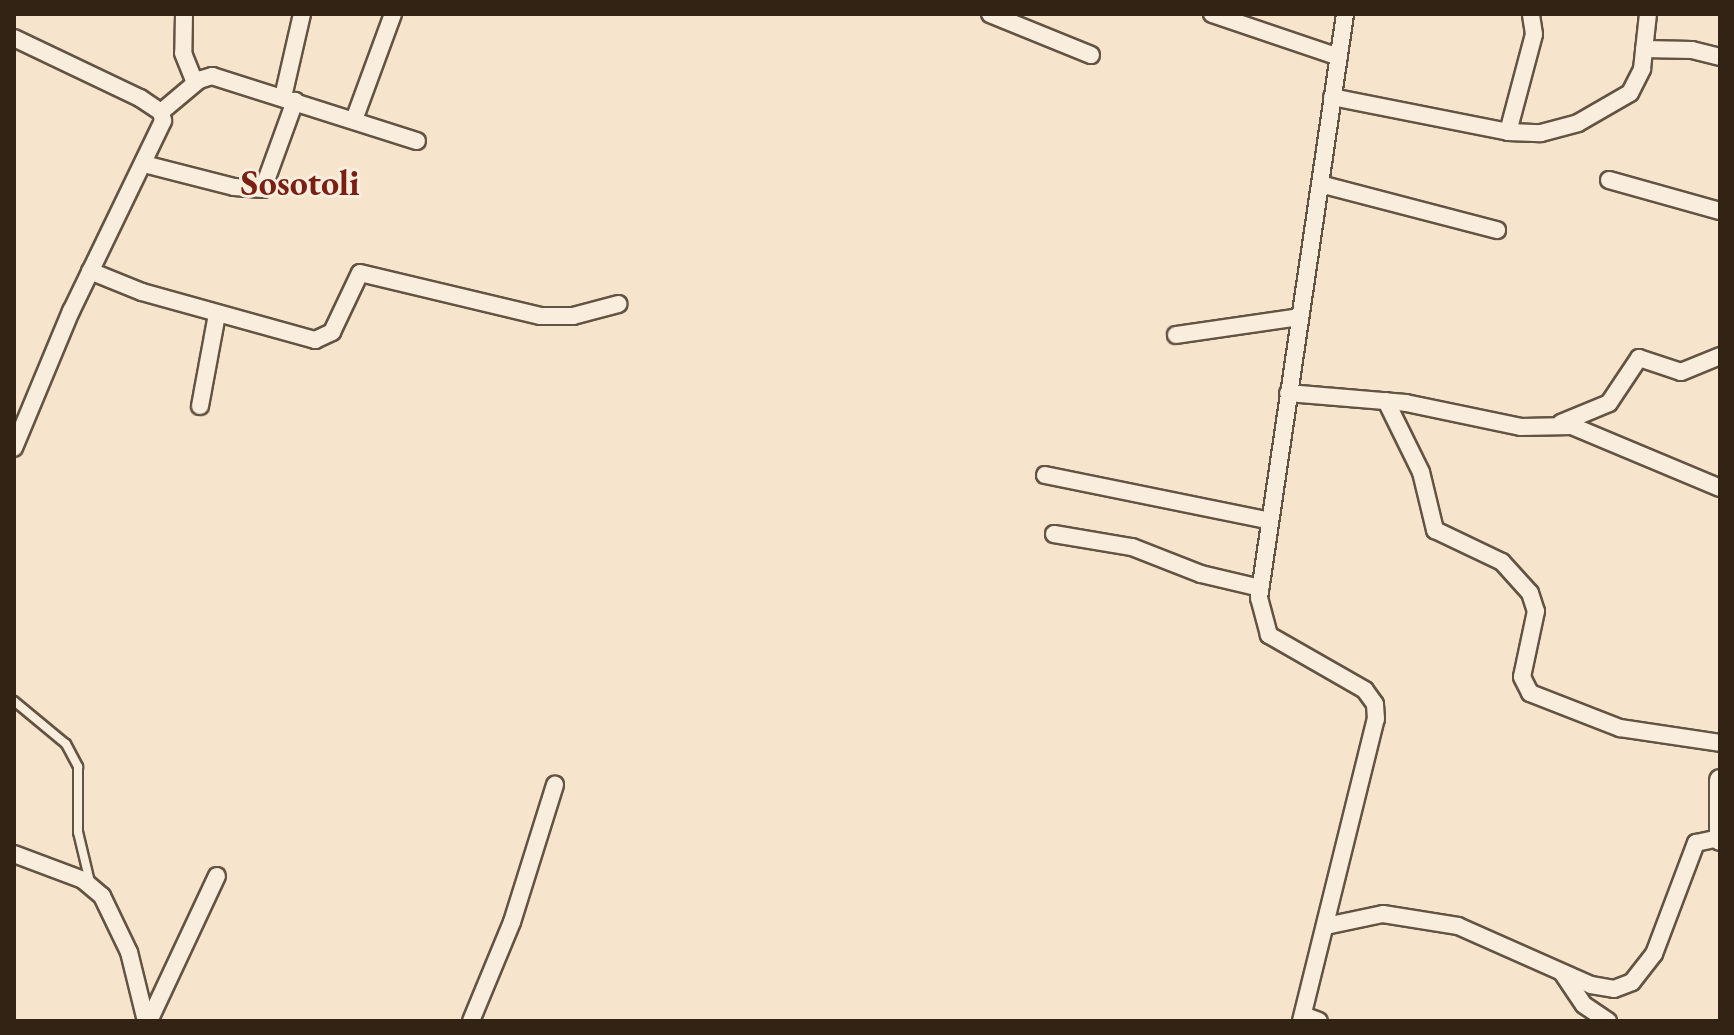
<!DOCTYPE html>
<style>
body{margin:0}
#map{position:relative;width:1734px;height:1035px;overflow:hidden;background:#f6e4cc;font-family:"EB Garamond",serif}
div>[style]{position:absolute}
.roads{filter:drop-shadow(2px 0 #635342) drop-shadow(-2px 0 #635342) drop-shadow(0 2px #635342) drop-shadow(0 -2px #635342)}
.service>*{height:8px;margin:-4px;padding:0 4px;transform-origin:4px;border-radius:4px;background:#f9edde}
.minor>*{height:16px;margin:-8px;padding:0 8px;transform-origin:8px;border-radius:8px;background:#f9edde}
.tertiary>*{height:20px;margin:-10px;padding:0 10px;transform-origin:10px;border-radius:10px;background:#f9edde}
span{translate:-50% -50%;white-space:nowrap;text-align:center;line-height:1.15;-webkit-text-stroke:6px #f9edde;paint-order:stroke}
.district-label{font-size:36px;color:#7a1f14;font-weight:700}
.frame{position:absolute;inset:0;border:16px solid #322314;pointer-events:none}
</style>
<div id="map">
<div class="roads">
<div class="service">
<i style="left:14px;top:701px;width:67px;rotate:39.6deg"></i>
<i style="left:66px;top:744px;width:26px;rotate:62deg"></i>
<i style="left:78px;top:767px;width:65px;rotate:90deg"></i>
<i style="left:78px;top:832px;width:51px;rotate:76.5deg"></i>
</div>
<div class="minor">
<i style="left:184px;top:14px;width:39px;rotate:91deg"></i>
<i style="left:183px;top:53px;width:32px;rotate:68deg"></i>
<i style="left:990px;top:14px;width:109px;rotate:22.1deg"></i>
<i style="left:1212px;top:14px;width:134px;rotate:18.7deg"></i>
<i style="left:14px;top:38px;width:140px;rotate:25.5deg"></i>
<i style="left:140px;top:98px;width:25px;rotate:34deg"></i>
<i style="left:161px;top:112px;width:9px;rotate:77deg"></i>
<i style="left:163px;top:121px;width:211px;rotate:115.8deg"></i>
<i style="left:71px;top:311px;width:148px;rotate:112.6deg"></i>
<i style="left:1644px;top:49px;width:48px;rotate:1.2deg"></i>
<i style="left:1692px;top:50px;width:29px;rotate:14deg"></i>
<i style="left:283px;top:97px;width:85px;rotate:-77.1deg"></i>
<i style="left:1332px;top:97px;width:179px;rotate:11.2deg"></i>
<i style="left:1508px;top:132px;width:33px;rotate:2deg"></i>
<i style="left:1541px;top:133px;width:38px;rotate:-15deg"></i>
<i style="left:1578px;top:123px;width:60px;rotate:-30deg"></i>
<i style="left:1630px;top:93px;width:27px;rotate:-63deg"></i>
<i style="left:1642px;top:69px;width:55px;rotate:-83.8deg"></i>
<i style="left:161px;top:112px;width:50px;rotate:-40.1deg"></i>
<i style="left:199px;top:80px;width:14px;rotate:-17deg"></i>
<i style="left:212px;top:76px;width:215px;rotate:17.6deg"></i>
<i style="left:354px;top:120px;width:113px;rotate:-69.8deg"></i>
<i style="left:1508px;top:132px;width:101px;rotate:-75.1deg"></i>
<i style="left:1534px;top:34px;width:20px;rotate:-99deg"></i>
<i style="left:144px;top:164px;width:93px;rotate:14.3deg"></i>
<i style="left:234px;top:187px;width:29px;rotate:4deg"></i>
<i style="left:263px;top:189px;width:94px;rotate:-70deg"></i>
<i style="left:1609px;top:180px;width:115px;rotate:15.6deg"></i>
<i style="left:1320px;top:184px;width:183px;rotate:14.6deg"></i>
<i style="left:90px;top:271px;width:56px;rotate:22deg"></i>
<i style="left:142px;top:292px;width:180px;rotate:15.5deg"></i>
<i style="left:315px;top:340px;width:19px;rotate:-25deg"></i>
<i style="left:332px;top:332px;width:65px;rotate:-64.6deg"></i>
<i style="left:360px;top:273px;width:186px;rotate:13.4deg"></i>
<i style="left:541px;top:316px;width:32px"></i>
<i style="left:573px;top:316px;width:47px;rotate:-14.9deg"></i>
<i style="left:1176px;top:335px;width:125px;rotate:-8.3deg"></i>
<i style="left:1288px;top:393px;width:118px;rotate:4.8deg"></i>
<i style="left:1406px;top:403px;width:117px;rotate:11.8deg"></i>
<i style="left:1521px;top:427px;width:51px;rotate:-1.1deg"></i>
<i style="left:1572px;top:426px;width:160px;rotate:22.7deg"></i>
<i style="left:1386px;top:401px;width:79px;rotate:63.8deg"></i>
<i style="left:1421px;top:472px;width:60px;rotate:76.4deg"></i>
<i style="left:1435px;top:530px;width:74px;rotate:25.5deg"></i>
<i style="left:1502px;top:562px;width:42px;rotate:47.9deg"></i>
<i style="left:1530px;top:593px;width:19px;rotate:72deg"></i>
<i style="left:1536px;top:611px;width:67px;rotate:102deg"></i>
<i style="left:1522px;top:677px;width:18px;rotate:63deg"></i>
<i style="left:1530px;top:693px;width:97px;rotate:21.3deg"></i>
<i style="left:1620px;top:728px;width:101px;rotate:8.5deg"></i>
<i style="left:200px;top:406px;width:94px;rotate:-79.5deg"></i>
<i style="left:1561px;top:423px;width:52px;rotate:-22.6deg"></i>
<i style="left:1609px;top:403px;width:54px;rotate:-56.3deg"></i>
<i style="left:1639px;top:358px;width:44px;rotate:18.4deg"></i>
<i style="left:1681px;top:372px;width:42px;rotate:-22.3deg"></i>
<i style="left:1045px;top:475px;width:227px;rotate:11.5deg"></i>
<i style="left:1054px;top:534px;width:79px;rotate:9.5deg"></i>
<i style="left:1132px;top:547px;width:74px;rotate:21.4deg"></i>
<i style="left:1201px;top:574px;width:61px;rotate:13.3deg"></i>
<i style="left:14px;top:854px;width:74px;rotate:20.6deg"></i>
<i style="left:83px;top:880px;width:25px;rotate:40deg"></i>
<i style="left:102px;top:896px;width:62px;rotate:64.3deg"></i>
<i style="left:129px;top:952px;width:71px;rotate:76.2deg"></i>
<i style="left:1326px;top:926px;width:58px;rotate:-11.9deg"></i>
<i style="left:1383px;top:914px;width:76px;rotate:9.1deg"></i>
<i style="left:1458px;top:926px;width:145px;rotate:23.9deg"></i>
<i style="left:1591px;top:985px;width:23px;rotate:10deg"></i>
<i style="left:1614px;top:989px;width:19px;rotate:-21deg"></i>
<i style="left:1632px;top:982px;width:36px;rotate:-52deg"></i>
<i style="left:1654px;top:954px;width:119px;rotate:-69.3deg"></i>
<i style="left:1696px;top:843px;width:24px;rotate:-12deg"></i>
<i style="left:1563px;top:974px;width:37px;rotate:56deg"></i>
<i style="left:1584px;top:1005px;width:29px;rotate:34deg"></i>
<i style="left:1303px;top:1015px;width:17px;rotate:21deg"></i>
<i style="left:149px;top:1021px;width:160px;rotate:-64.9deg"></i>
<i style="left:471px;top:1021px;width:107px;rotate:-67.5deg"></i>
<i style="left:512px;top:922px;width:144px;rotate:-72.6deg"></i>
<i style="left:1301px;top:1021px;width:311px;rotate:-76.1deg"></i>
<i style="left:1376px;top:719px;width:15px;rotate:-94deg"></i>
<i style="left:1375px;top:704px;width:17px;rotate:-126deg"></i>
<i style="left:1365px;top:690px;width:111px;rotate:-150.2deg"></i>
<i style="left:1269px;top:635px;width:38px;rotate:-105deg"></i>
<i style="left:1259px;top:598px;width:590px;rotate:-81.62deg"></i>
</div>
<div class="tertiary">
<i style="left:1720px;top:780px;width:60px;rotate:90deg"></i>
</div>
</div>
<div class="district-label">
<span style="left:300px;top:183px">Sosotoli</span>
</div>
<div class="frame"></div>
</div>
